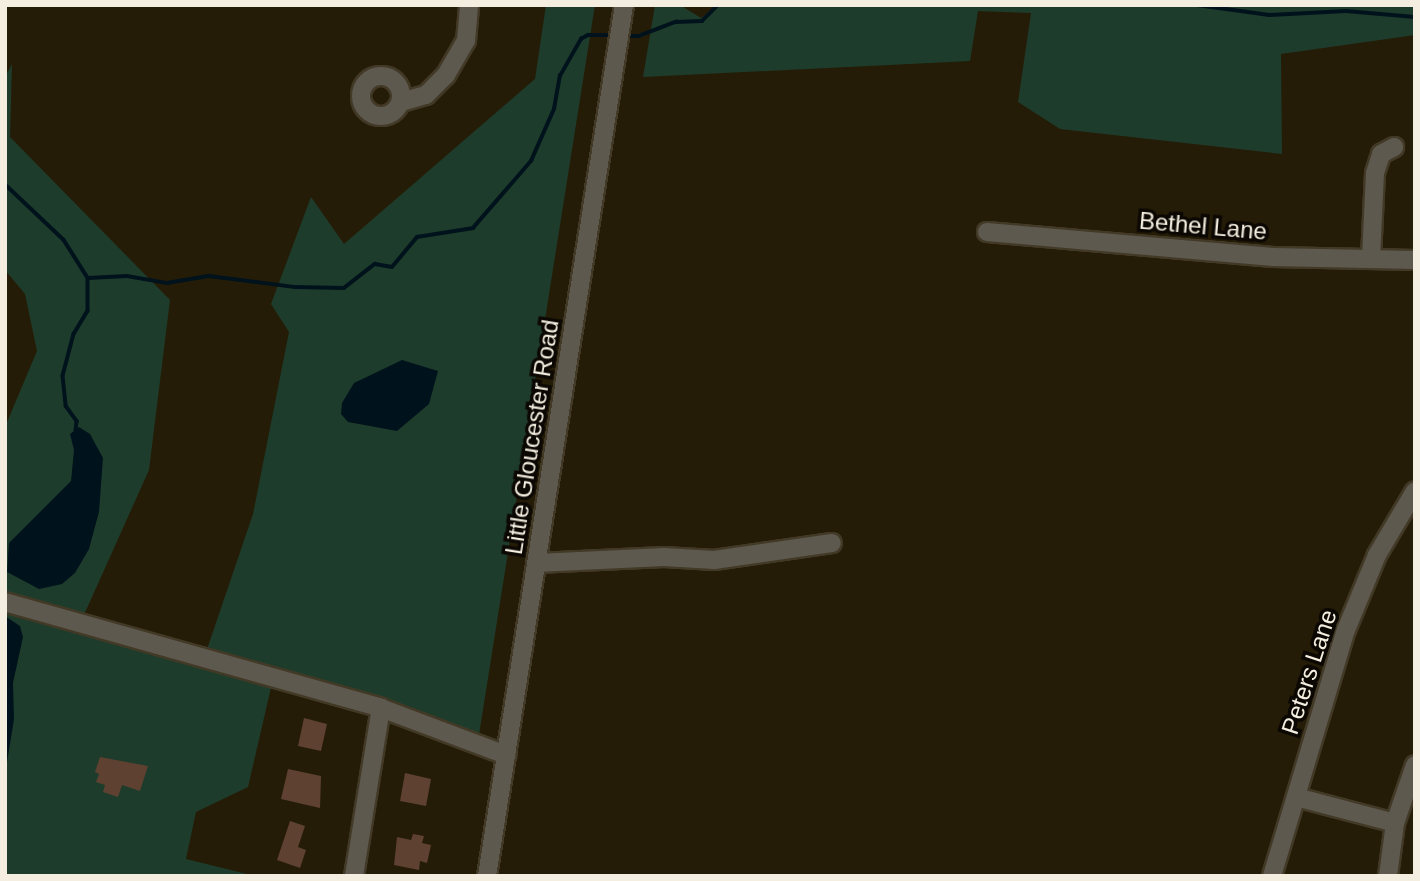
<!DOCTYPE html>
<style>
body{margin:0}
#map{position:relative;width:1420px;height:881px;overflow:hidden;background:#251c07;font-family:Arial,sans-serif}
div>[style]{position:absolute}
.green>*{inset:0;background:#1e3c2b}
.water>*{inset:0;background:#00131c}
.stream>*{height:3.5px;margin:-1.75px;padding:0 1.75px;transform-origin:1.75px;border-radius:1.75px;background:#00131c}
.building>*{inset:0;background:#5e4131}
.roads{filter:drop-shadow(2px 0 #423926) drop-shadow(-2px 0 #423926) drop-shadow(0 2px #423926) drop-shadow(0 -2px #423926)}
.minor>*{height:18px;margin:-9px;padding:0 9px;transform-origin:9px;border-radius:9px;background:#5d594f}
.minor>.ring{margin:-9px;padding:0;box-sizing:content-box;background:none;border:18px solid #5d594f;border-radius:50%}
span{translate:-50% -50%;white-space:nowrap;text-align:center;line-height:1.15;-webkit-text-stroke:7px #0b0702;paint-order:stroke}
.street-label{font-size:24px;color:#f4eee1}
.frame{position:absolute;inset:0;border:7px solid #f4eee1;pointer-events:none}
</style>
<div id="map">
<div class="green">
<i style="clip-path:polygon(546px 5px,595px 5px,478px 741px,273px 679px,248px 787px,196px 812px,186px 859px,255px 876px,5px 876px,5px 427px,37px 351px,25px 294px,5px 270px,5px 77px,12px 64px,10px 137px,170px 300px,149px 470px,79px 626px,204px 658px,253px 514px,289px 332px,271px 304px,311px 197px,344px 244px,535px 79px)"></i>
<i style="clip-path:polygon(655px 5px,680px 5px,701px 18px,719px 5px,1415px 5px,1415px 35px,1281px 54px,1282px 154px,1060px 129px,1018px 102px,1031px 13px,978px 11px,970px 61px,643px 77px)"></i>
</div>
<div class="water">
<i style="clip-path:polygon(402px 360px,438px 371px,429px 404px,397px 431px,348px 422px,341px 414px,342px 403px,354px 383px)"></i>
<i style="clip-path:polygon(79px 427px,90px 434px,103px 458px,99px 512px,89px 549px,75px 573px,62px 584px,39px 589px,7px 572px,9px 543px,71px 481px,74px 450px,70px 434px)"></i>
<i style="clip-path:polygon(5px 616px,20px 626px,23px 637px,13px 683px,14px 719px,5px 775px)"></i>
</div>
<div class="stream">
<i style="left:1197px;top:5px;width:73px;rotate:7.9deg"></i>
<i style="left:1269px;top:15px;width:77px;rotate:-3deg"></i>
<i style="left:1346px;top:11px;width:69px;rotate:5deg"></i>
<i style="left:625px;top:36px;width:14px"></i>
<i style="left:639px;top:36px;width:40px;rotate:-21deg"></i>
<i style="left:676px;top:22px;width:26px;rotate:-2deg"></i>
<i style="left:702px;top:21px;width:23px;rotate:-45deg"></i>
<i style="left:5px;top:184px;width:81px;rotate:43.5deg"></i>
<i style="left:64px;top:240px;width:45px;rotate:57.7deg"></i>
<i style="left:88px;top:278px;width:33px;rotate:90deg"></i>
<i style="left:88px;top:311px;width:27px;rotate:121deg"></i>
<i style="left:74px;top:334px;width:43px;rotate:104.7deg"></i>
<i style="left:63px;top:376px;width:30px;rotate:84deg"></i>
<i style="left:66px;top:406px;width:19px;rotate:54deg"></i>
<i style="left:77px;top:421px;width:9px;rotate:96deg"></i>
<i style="left:88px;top:278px;width:39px;rotate:-3deg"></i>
<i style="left:127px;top:276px;width:41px;rotate:9.9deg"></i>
<i style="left:167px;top:283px;width:43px;rotate:-9.5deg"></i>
<i style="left:209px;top:276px;width:87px;rotate:7.3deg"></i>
<i style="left:295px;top:287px;width:49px;rotate:1.2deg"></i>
<i style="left:344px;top:288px;width:39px;rotate:-38deg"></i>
<i style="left:375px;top:264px;width:17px;rotate:10deg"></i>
<i style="left:392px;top:267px;width:39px;rotate:-50deg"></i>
<i style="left:417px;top:237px;width:57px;rotate:-9.1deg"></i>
<i style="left:473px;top:228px;width:89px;rotate:-49.1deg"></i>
<i style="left:531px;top:161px;width:57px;rotate:-66.1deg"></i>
<i style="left:554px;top:109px;width:34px;rotate:-80deg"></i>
<i style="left:560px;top:76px;width:43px;rotate:-60.4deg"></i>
<i style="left:581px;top:39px;width:8px;rotate:-30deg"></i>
<i style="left:588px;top:35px;width:26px"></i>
</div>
<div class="building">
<i style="clip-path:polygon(304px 718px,327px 724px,321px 751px,298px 746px)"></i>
<i style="clip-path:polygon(100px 757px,148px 766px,140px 791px,122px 785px,118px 797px,103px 792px,105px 785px,96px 782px,99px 774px,95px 772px)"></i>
<i style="clip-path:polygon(288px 769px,321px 776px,320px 808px,281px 799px)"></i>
<i style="clip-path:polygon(405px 773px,431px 779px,426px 806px,400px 801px)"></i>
<i style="clip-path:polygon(290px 821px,305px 826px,298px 847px,306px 850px,300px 868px,277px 860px)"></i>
<i style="clip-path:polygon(413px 834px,424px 836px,422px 843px,431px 845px,427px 863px,420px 861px,419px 870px,394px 865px,397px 837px,411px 840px)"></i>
</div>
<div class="roads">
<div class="minor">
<i class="ring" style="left:361px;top:76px;width:22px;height:22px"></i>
<i style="left:401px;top:102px;width:26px;rotate:-16deg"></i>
<i style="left:426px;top:95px;width:28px;rotate:-45deg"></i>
<i style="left:446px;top:75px;width:39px;rotate:-60deg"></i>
<i style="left:466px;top:41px;width:36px;rotate:-85deg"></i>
<i style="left:987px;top:232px;width:287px;rotate:5deg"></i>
<i style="left:1273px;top:257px;width:142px;rotate:1.2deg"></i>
<i style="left:1371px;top:258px;width:85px;rotate:-87.3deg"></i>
<i style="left:1375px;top:173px;width:20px;rotate:-72deg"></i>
<i style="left:1381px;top:154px;width:15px;rotate:-28deg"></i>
<i style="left:537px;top:563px;width:127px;rotate:-2.7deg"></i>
<i style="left:664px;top:557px;width:50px;rotate:3.4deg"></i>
<i style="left:714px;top:560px;width:119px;rotate:-8.2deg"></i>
<i style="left:5px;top:602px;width:391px;rotate:15.7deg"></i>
<i style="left:381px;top:708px;width:134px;rotate:20.6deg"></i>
<i style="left:1296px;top:797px;width:102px;rotate:14.7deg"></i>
<i style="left:354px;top:876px;width:170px;rotate:-80.9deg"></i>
<i style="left:487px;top:876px;width:882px;rotate:-81.06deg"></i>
<i style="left:1272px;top:876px;width:257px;rotate:-73.3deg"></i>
<i style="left:1346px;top:630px;width:81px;rotate:-67.5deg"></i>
<i style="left:1377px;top:555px;width:74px;rotate:-59.3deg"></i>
<i style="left:1388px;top:876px;width:53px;rotate:-82.5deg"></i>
<i style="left:1395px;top:823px;width:61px;rotate:-71deg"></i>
</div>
</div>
<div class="street-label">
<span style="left:1203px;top:226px;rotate:5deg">Bethel Lane</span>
<span style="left:532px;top:437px;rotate:-81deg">Little Gloucester Road</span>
<span style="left:1309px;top:672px;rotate:-72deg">Peters Lane</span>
</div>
<div class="frame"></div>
</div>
